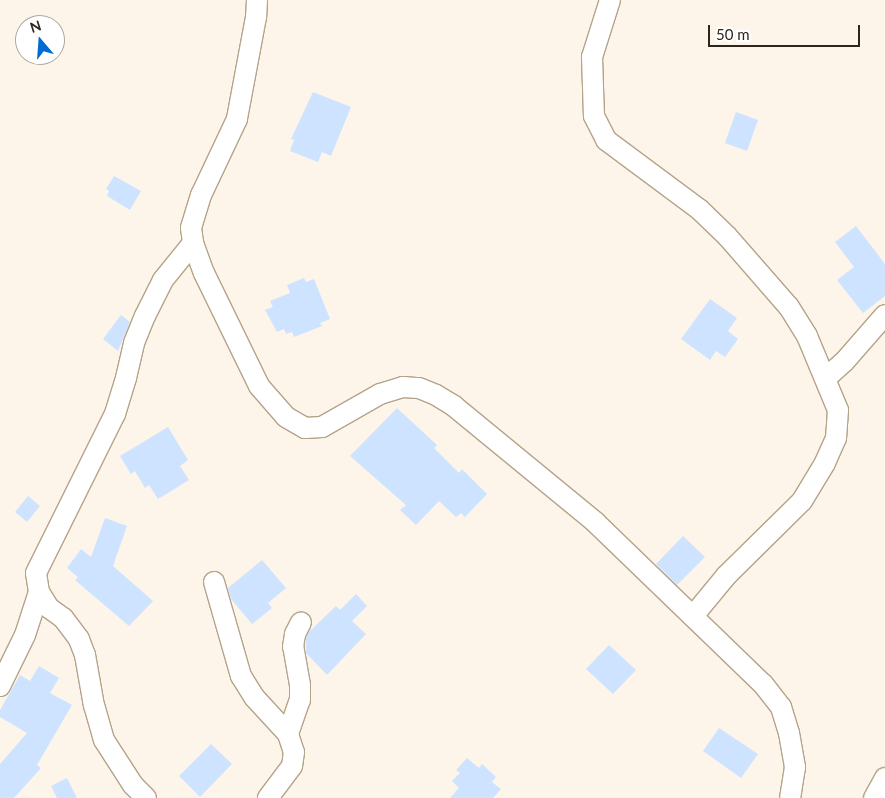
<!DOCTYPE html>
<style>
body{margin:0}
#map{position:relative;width:885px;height:798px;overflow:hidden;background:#fdf5ea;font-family:Lato,sans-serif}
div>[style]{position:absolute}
.building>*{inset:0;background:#cee3ff}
.roads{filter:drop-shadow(1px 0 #b5a389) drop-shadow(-1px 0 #b5a389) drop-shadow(0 1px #b5a389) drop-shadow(0 -1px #b5a389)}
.minor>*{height:20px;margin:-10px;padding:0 10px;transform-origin:10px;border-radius:10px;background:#fff}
span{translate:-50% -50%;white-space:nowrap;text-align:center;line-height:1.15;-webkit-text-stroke:4px #fff;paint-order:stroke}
.north{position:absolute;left:15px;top:15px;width:50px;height:50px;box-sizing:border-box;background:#fff;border:1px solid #aba8a4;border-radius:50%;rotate:342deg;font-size:14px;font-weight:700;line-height:20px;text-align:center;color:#2c251b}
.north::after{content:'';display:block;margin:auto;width:18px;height:22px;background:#006bd2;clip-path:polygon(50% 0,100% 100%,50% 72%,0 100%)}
.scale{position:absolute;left:708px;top:25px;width:152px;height:22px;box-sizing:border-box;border:2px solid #2c251b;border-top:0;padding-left:6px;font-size:15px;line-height:18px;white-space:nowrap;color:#2c251b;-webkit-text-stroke:4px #fff;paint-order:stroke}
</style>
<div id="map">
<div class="building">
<i style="clip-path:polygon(313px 92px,351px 107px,331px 156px,322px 152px,318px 162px,290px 151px,294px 140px,291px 139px)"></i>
<i style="clip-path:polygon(736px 112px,758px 120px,747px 151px,725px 143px)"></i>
<i style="clip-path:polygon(114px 176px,141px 191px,130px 210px,107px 196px,109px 191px,106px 189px)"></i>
<i style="clip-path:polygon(856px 226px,885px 264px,885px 296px,863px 313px,837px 280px,854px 267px,835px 242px)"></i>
<i style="clip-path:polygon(304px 278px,306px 282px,314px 279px,330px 319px,320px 323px,322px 326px,294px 337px,292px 332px,286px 334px,284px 329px,277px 332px,265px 310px,273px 307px,270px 301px,290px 293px,287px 285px)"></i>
<i style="clip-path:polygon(710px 299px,737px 318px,728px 331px,738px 339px,725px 357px,716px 351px,710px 360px,681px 339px)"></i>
<i style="clip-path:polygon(121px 315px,130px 322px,118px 351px,103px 339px)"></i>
<i style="clip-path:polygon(397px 408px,437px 445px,434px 448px,459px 473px,462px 469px,487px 494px,465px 517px,461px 513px,456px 517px,439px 501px,416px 525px,400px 510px,406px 505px,350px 456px)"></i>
<i style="clip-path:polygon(168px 427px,188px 460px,180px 466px,189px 480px,158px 499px,149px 485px,145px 488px,135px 471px,131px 474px,120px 456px)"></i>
<i style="clip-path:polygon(28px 496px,40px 506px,27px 522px,15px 512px)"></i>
<i style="clip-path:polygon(105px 518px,127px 526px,113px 566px,153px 601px,129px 626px,75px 580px,78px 577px,67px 568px,81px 549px,91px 557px)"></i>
<i style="clip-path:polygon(683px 536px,705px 557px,677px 585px,656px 564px)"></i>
<i style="clip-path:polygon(262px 560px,286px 588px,268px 603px,272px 608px,252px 624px,231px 599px,228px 588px)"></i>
<i style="clip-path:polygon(356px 594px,367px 606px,352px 621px,366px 634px,327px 675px,306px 653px,306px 638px,309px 632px,336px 606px,340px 610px)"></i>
<i style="clip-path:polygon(609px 645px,636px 670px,613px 694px,586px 669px)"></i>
<i style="clip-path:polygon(39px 666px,59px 678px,50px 693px,72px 705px,37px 765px,41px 768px,14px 798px,0 798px,0 764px,27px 733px,0 717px,0 710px,20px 675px,30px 681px)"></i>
<i style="clip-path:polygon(719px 728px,758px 754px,741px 778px,703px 751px)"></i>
<i style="clip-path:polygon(211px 744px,232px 764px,200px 797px,179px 776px)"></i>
<i style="clip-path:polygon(467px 758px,479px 768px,482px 764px,496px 777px,492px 782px,501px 789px,493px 798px,450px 798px,459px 788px,452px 781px,460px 773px,456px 770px)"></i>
<i style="clip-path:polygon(67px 778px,77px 798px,57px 798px,51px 786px)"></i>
</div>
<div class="roads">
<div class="minor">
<i style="left:257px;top:0;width:17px;rotate:93deg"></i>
<i style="left:256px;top:17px;width:104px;rotate:100.6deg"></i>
<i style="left:237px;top:119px;width:84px;rotate:115.3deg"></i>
<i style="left:201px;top:195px;width:34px;rotate:107deg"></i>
<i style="left:191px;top:228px;width:15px;rotate:82deg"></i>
<i style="left:193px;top:243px;width:32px;rotate:70deg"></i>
<i style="left:204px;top:273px;width:126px;rotate:64deg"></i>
<i style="left:259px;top:386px;width:41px;rotate:48.9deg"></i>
<i style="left:286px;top:417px;width:22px;rotate:30deg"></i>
<i style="left:305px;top:428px;width:17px;rotate:-3deg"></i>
<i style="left:322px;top:427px;width:67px;rotate:-29.6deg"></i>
<i style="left:380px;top:394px;width:24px;rotate:-17deg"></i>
<i style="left:403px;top:387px;width:16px;rotate:4deg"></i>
<i style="left:419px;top:388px;width:18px;rotate:22deg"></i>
<i style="left:436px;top:395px;width:21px;rotate:31deg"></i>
<i style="left:454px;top:406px;width:183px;rotate:39.4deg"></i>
<i style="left:595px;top:522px;width:233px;rotate:44deg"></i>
<i style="left:763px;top:684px;width:29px;rotate:52deg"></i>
<i style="left:781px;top:707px;width:27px;rotate:73deg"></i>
<i style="left:789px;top:733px;width:35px;rotate:80deg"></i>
<i style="left:795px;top:767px;width:31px;rotate:99deg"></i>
<i style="left:610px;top:0;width:60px;rotate:107.5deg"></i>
<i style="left:592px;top:57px;width:59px;rotate:88.1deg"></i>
<i style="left:594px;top:116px;width:27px;rotate:63deg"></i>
<i style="left:606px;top:140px;width:116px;rotate:36.6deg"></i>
<i style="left:699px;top:209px;width:39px;rotate:44deg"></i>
<i style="left:727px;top:236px;width:94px;rotate:48.9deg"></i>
<i style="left:789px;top:307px;width:34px;rotate:58deg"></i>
<i style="left:807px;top:336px;width:80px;rotate:67.3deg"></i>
<i style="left:838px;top:410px;width:28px;rotate:94deg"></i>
<i style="left:836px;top:438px;width:27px;rotate:114deg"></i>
<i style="left:825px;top:463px;width:44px;rotate:121.2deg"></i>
<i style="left:802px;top:501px;width:107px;rotate:135.4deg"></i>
<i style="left:726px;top:576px;width:52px;rotate:129.5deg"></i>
<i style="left:826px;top:378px;width:24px;rotate:-42deg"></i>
<i style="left:844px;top:362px;width:62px;rotate:-48.9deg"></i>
<i style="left:214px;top:582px;width:98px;rotate:74deg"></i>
<i style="left:241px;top:676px;width:25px;rotate:58deg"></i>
<i style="left:254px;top:697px;width:50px;rotate:47.4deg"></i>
<i style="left:288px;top:734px;width:19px;rotate:72deg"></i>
<i style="left:294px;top:752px;width:14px;rotate:98deg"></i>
<i style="left:292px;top:766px;width:40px;rotate:127deg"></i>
<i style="left:0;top:686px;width:57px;rotate:-63.9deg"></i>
<i style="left:25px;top:635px;width:45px;rotate:-72deg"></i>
<i style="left:288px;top:734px;width:36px;rotate:-71deg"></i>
<i style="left:300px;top:700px;width:15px;rotate:-90deg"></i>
<i style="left:300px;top:685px;width:39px;rotate:-100deg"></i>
<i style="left:293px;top:647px;width:13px;rotate:-81deg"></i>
<i style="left:295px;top:634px;width:13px;rotate:-63deg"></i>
<i style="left:146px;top:798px;width:18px;rotate:-135deg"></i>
<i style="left:133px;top:785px;width:54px;rotate:-122.8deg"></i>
<i style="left:104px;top:740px;width:35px;rotate:-106deg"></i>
<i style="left:94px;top:706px;width:52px;rotate:-100deg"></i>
<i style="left:85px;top:655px;width:17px;rotate:-111deg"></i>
<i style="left:79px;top:639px;width:26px;rotate:-127deg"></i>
<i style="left:63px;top:618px;width:17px;rotate:-144deg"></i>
<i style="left:49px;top:608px;width:19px;rotate:-122deg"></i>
<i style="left:39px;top:592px;width:19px;rotate:-99deg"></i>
<i style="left:36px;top:573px;width:178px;rotate:-63.6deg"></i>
<i style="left:115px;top:414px;width:38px;rotate:-73deg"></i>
<i style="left:126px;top:378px;width:36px;rotate:-77deg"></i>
<i style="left:134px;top:343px;width:29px;rotate:-68deg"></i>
<i style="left:145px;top:316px;width:40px;rotate:-63.4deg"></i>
<i style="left:163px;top:280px;width:48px;rotate:-51deg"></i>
<i style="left:874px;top:798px;width:23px;rotate:-61deg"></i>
</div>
</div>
<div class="north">N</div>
<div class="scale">50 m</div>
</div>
